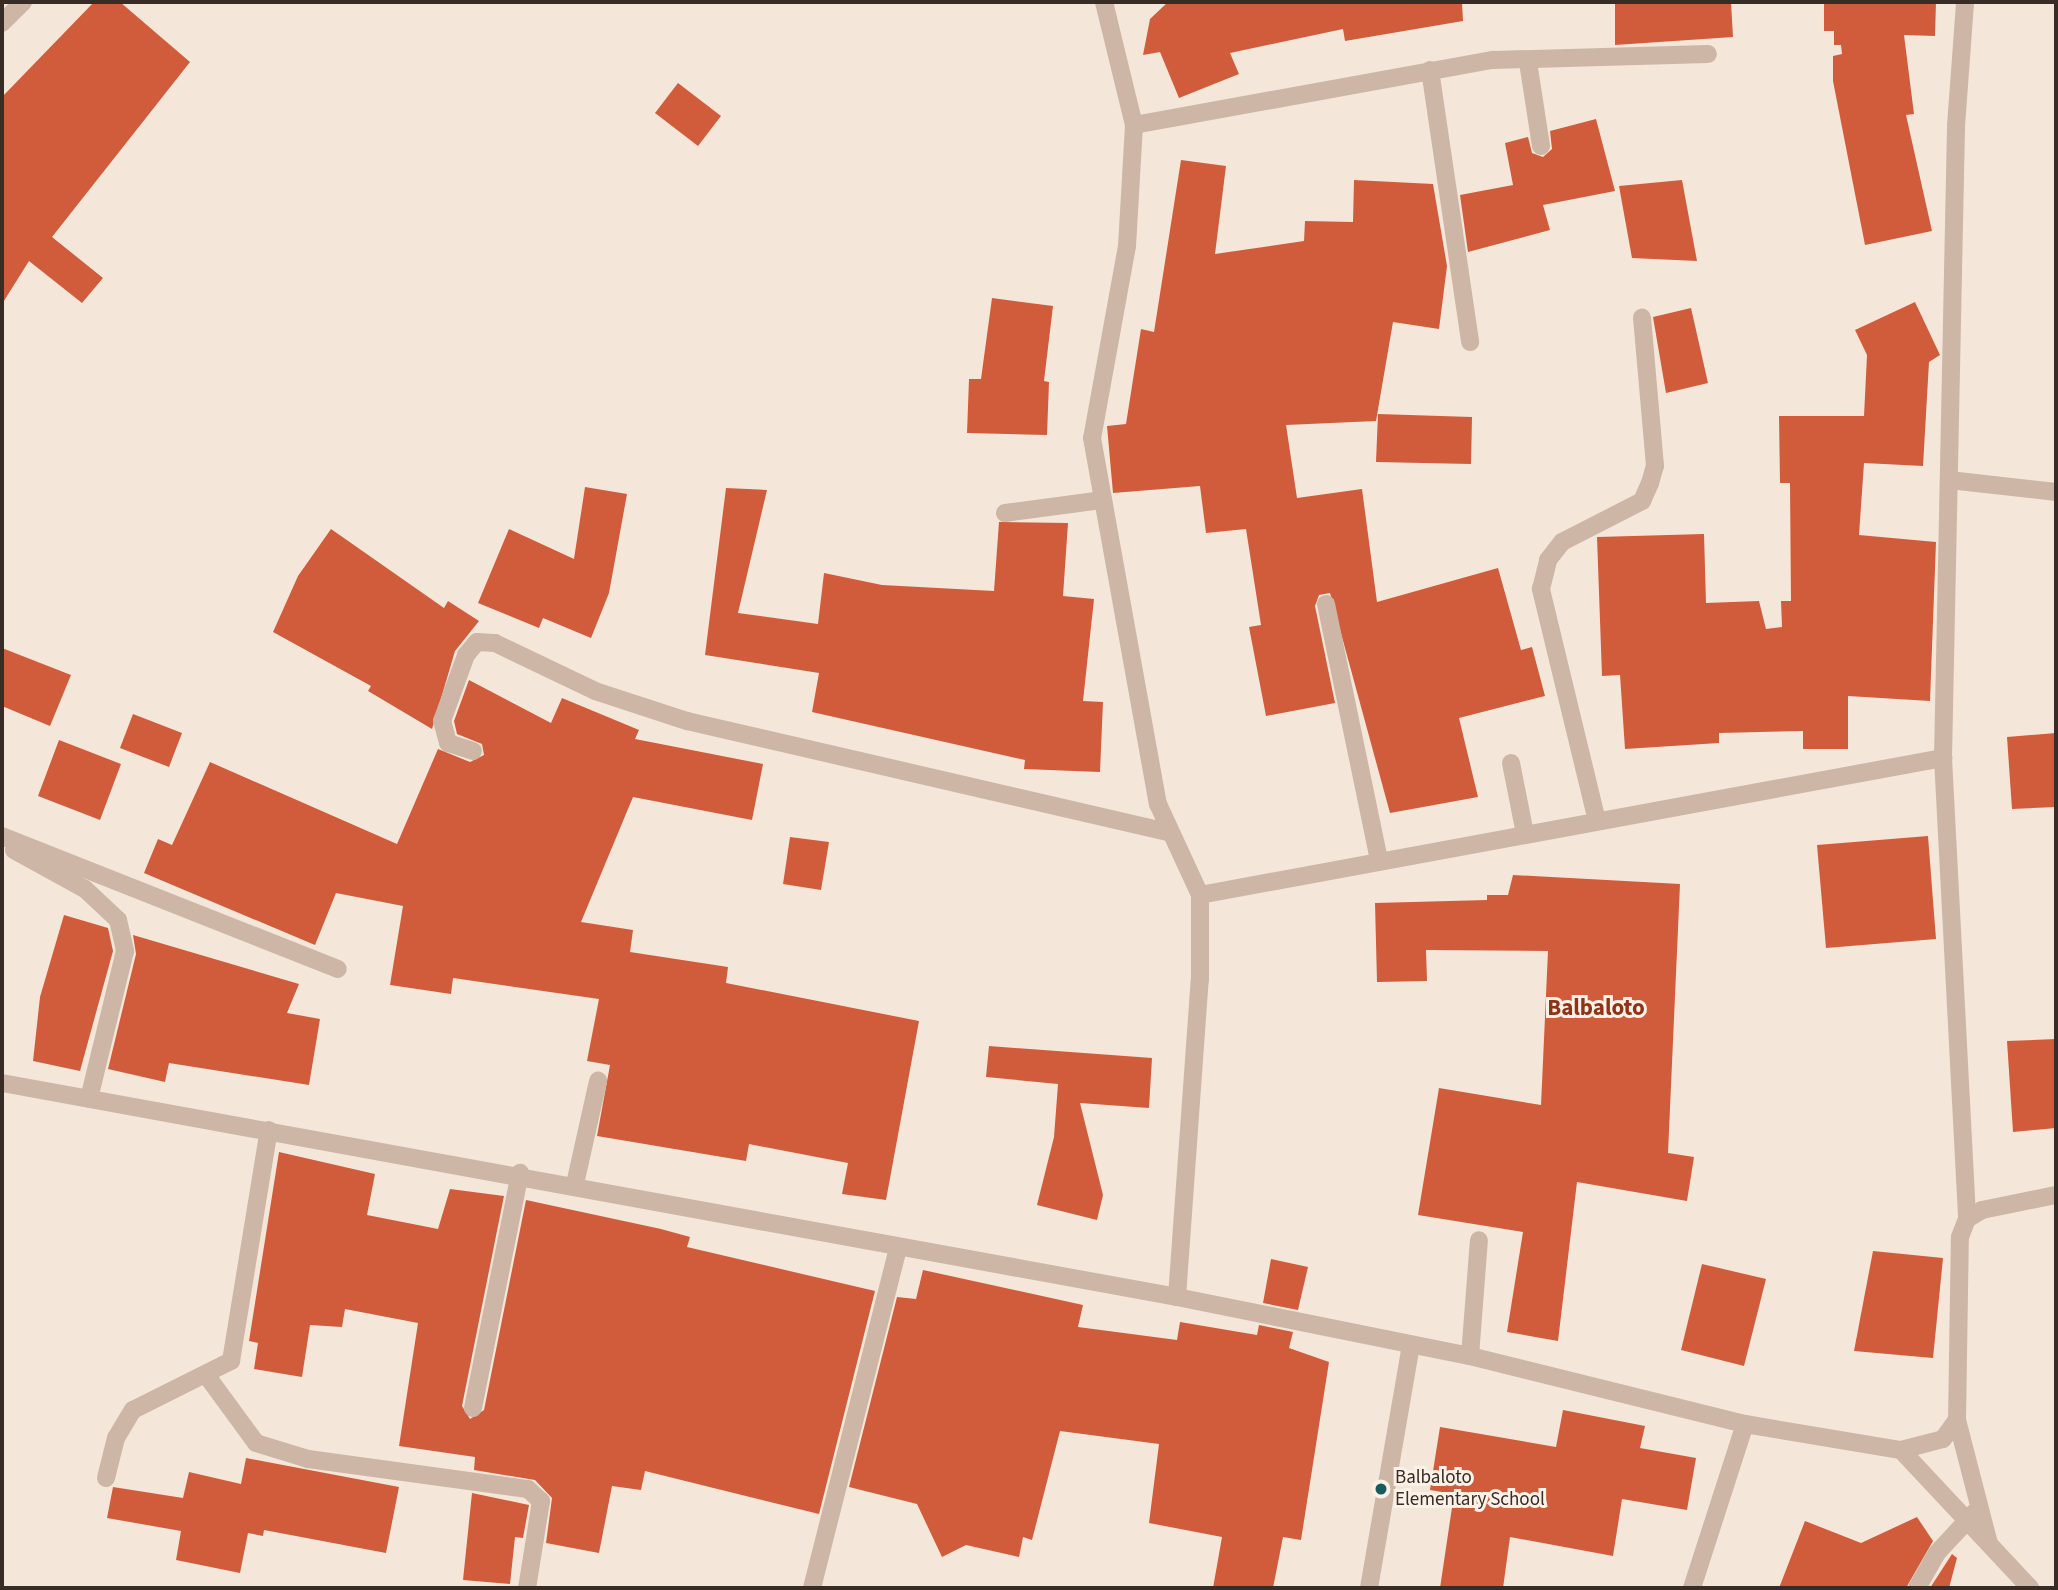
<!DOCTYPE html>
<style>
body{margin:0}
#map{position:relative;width:2058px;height:1590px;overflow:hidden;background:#f4e7da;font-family:"Source Sans 3",sans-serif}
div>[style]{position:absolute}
.building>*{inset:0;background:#d15c3b}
.service>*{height:18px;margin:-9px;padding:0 9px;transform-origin:9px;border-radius:9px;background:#cdb6a5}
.minor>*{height:18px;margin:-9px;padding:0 9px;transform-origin:9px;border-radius:9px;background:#cdb6a5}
.tertiary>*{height:18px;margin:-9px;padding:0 9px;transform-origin:9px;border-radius:9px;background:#cdb6a5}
.dots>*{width:19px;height:19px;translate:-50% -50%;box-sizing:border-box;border:4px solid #fbf1e7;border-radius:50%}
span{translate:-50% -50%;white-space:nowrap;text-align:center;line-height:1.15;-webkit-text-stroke:6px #fbf1e7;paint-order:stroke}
.poi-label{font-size:19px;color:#382c27}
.left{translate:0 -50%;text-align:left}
.quarter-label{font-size:23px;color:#8f3218;font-weight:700}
.frame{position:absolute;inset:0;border:4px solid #382c27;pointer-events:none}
</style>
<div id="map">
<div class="building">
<i style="clip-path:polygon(94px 2px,120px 2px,190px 62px,52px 237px,103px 278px,82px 303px,29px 261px,2px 304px,2px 97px)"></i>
<i style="clip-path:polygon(1168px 2px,1462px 2px,1463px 21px,1345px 41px,1343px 29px,1230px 53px,1239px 74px,1179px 98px,1160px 52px,1143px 55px,1150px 19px)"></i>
<i style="clip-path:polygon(1615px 2px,1731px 2px,1733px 37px,1615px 45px)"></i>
<i style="clip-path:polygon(1824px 2px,1936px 2px,1935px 36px,1904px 35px,1914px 114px,1906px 115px,1932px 231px,1865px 245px,1833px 81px,1833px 56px,1842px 54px,1841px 45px,1834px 45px,1834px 31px,1824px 31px)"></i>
<i style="clip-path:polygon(678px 83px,721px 116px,698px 146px,655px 113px)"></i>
<i style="clip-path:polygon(1596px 119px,1615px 191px,1543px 205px,1550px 230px,1468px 252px,1460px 195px,1513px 185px,1505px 143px,1528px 137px,1532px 153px,1543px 157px,1552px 149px,1550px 131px)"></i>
<i style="clip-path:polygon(1181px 160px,1226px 166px,1215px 254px,1304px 241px,1305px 221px,1353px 222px,1354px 180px,1433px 184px,1447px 266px,1439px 329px,1393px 322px,1376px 421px,1286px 425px,1297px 498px,1362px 489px,1377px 602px,1498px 568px,1521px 650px,1532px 647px,1545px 696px,1459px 718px,1478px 797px,1390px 813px,1330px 593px,1319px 595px,1315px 606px,1335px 703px,1266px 716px,1249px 627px,1261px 625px,1246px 529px,1206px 533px,1200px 486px,1113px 493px,1107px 426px,1126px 424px,1141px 329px,1154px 332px)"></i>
<i style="clip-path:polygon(1682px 180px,1697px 261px,1632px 258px,1619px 186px)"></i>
<i style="clip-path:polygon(992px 298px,1053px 306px,1044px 381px,1049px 382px,1047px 435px,967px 433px,969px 379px,981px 379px)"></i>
<i style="clip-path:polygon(1915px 302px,1940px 355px,1929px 362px,1923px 466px,1864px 463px,1859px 535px,1936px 542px,1930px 701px,1848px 696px,1848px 749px,1803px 749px,1803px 731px,1719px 733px,1719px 743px,1625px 749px,1620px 675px,1602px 676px,1597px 537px,1704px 534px,1706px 603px,1759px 601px,1766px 629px,1782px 627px,1781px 601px,1791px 601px,1790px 483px,1780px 483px,1779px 416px,1864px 416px,1867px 355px,1855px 330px)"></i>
<i style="clip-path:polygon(1691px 308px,1708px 383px,1666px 393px,1653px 317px)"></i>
<i style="clip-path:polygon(1378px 414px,1472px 417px,1471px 464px,1376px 462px)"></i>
<i style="clip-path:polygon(585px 487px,627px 494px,609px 593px,591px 638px,543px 618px,539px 628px,478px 603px,509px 529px,574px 559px)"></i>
<i style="clip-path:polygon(726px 488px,767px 490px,738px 613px,818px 624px,824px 573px,882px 585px,994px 591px,999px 522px,1068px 523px,1063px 596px,1094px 599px,1083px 701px,1103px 702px,1100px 772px,1024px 769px,1025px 760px,812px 712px,819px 673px,705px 655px)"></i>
<i style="clip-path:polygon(331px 529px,444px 608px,448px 601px,479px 621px,455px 651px,432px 729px,368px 691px,371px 686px,273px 632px,298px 576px)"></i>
<i style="clip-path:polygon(2px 648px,71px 675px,50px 726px,2px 706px)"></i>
<i style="clip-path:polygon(469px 680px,551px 723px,562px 698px,639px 730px,635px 739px,763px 764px,752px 820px,633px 797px,581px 922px,633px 930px,630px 952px,728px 967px,726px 983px,919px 1021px,886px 1200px,842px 1194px,848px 1163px,749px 1144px,746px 1161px,597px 1136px,610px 1065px,587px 1061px,599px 999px,453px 978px,451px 994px,390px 985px,403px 906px,336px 893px,315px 945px,144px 873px,158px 839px,172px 845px,210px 762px,397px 844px,438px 749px,470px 762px,484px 755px,482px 744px,457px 734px,454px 721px)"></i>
<i style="clip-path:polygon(133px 714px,182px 733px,169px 767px,120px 748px)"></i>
<i style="clip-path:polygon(2056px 733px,2056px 807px,2012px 809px,2007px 737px)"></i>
<i style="clip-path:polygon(59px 740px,121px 764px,100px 820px,38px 796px)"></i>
<i style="clip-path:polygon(1928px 836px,1936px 939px,1826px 948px,1817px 845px)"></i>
<i style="clip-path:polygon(790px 837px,829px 842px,821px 890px,783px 884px)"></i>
<i style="clip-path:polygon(1513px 875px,1680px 884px,1668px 1153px,1694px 1157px,1687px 1201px,1577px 1182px,1558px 1341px,1507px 1332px,1523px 1232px,1418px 1215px,1439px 1088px,1541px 1105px,1548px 951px,1426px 950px,1427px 981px,1377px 982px,1375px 903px,1487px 900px,1487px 895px,1508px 895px)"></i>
<i style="clip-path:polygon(64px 915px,108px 928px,113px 951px,80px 1071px,33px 1061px,40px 997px)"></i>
<i style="clip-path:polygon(133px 935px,299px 984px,287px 1013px,320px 1019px,309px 1085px,169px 1063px,165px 1082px,108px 1069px,136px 954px)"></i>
<i style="clip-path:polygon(2056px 1039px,2056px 1128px,2013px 1132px,2007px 1041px)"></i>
<i style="clip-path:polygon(989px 1046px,1152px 1058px,1149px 1108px,1080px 1103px,1103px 1195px,1097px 1220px,1037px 1205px,1054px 1137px,1058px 1084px,986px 1077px)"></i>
<i style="clip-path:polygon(279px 1152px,375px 1174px,367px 1215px,438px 1229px,450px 1189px,504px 1196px,462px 1406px,470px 1419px,484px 1410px,526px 1200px,661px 1229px,690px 1237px,687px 1247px,875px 1291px,819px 1514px,645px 1471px,641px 1490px,612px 1486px,599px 1553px,546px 1543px,552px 1498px,535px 1480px,474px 1470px,475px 1457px,399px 1446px,418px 1323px,345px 1309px,342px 1327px,310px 1325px,302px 1377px,254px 1369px,258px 1343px,249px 1341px)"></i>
<i style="clip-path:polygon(1873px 1251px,1943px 1258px,1933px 1358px,1854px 1351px)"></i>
<i style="clip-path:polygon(1271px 1259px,1308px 1267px,1298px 1310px,1263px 1303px)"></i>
<i style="clip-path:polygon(1702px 1264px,1766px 1279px,1744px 1366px,1681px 1350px)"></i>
<i style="clip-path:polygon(923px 1270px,1083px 1305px,1078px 1327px,1177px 1340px,1180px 1322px,1257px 1335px,1259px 1325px,1293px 1332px,1289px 1348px,1329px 1362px,1301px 1540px,1283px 1537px,1273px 1588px,1213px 1588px,1222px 1537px,1149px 1523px,1159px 1444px,1060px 1431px,1032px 1540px,1023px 1537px,1019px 1557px,966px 1545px,942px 1557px,917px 1504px,849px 1487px,897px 1297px,916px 1299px)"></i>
<i style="clip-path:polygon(1563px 1410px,1645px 1426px,1640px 1448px,1696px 1458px,1687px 1510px,1622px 1499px,1613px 1556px,1510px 1537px,1503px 1588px,1440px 1588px,1454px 1494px,1430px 1490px,1440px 1427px,1556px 1447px)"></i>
<i style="clip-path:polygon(246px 1458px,399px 1487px,386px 1553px,264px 1530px,263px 1536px,248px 1533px,240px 1573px,176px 1560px,181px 1531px,107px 1518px,113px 1487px,183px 1498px,189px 1472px,241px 1484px)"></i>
<i style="clip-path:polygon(472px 1493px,529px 1505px,523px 1538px,515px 1537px,510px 1584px,463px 1580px)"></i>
<i style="clip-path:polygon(1917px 1517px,1933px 1541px,1906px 1588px,1779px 1588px,1805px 1521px,1861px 1543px)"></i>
<i style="clip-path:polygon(1952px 1554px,1957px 1558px,1949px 1588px,1930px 1588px)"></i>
</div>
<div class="service">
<i style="left:1528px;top:62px;width:85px;rotate:81.2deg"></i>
<i style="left:1005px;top:513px;width:99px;rotate:-7.6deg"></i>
<i style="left:1511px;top:763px;width:72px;rotate:78.8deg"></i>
<i style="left:575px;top:1184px;width:106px;rotate:-77.4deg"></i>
<i style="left:1470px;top:1356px;width:116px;rotate:-85.6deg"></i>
<i style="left:1369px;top:1588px;width:247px;rotate:-80.2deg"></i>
</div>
<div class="minor">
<i style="left:1104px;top:2px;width:127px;rotate:76.3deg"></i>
<i style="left:1134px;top:125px;width:121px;rotate:93.3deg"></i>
<i style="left:1127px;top:246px;width:195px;rotate:100.3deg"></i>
<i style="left:1092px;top:438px;width:372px;rotate:79.8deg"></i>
<i style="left:1158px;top:804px;width:100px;rotate:65.2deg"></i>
<i style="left:2px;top:23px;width:30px;rotate:-45deg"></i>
<i style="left:1430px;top:70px;width:275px;rotate:81.6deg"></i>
<i style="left:1134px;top:125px;width:365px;rotate:-10.3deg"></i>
<i style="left:1493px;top:60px;width:215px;rotate:-1.6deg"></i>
<i style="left:1949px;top:480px;width:108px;rotate:6.4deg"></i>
<i style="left:1326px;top:604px;width:262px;rotate:78.3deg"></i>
<i style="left:473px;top:751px;width:26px;rotate:-162deg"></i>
<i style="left:448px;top:743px;width:23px;rotate:-105deg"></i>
<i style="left:442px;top:721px;width:70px;rotate:-70deg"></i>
<i style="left:466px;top:655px;width:17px;rotate:-50deg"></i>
<i style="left:477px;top:642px;width:18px;rotate:3deg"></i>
<i style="left:495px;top:643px;width:111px;rotate:25.6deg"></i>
<i style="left:595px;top:691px;width:97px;rotate:18.1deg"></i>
<i style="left:687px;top:721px;width:492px;rotate:13deg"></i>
<i style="left:1943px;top:758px;width:632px;rotate:-88.82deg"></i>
<i style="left:1956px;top:126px;width:124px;rotate:-85.8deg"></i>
<i style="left:1597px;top:821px;width:239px;rotate:-103.6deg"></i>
<i style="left:1541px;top:589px;width:30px;rotate:-76deg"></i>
<i style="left:1548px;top:560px;width:23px;rotate:-52deg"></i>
<i style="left:1562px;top:542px;width:90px;rotate:-27.1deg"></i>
<i style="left:1642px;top:501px;width:20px;rotate:-66deg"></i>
<i style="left:1650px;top:483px;width:18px;rotate:-74deg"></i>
<i style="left:1655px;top:466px;width:149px;rotate:-95deg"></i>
<i style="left:2px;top:836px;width:361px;rotate:21.6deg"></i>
<i style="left:14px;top:850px;width:81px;rotate:28.8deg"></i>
<i style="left:85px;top:889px;width:45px;rotate:43.2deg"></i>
<i style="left:118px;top:920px;width:32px;rotate:77deg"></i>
<i style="left:125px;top:951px;width:152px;rotate:103.7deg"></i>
<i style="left:1177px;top:1297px;width:318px;rotate:-85.9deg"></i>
<i style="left:1200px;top:980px;width:85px;rotate:-90deg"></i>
<i style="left:1200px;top:895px;width:756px;rotate:-10.45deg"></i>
<i style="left:1943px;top:758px;width:462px;rotate:87deg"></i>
<i style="left:207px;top:1376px;width:83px;rotate:53.8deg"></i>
<i style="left:256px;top:1443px;width:54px;rotate:17.1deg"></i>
<i style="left:308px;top:1459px;width:222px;rotate:7.8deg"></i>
<i style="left:528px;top:1489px;width:18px;rotate:43deg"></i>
<i style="left:541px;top:1501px;width:88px;rotate:99.1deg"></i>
<i style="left:473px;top:1408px;width:240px;rotate:-78.7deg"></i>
<i style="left:1957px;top:1420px;width:124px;rotate:75.5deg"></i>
<i style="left:1901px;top:1450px;width:189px;rotate:46.9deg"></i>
<i style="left:106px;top:1478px;width:41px;rotate:-76deg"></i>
<i style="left:116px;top:1438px;width:33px;rotate:-59deg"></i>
<i style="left:133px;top:1410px;width:110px;rotate:-26.6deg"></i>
<i style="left:231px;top:1361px;width:234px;rotate:-80.7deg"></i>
<i style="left:812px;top:1588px;width:352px;rotate:-75.8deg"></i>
<i style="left:1692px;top:1588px;width:172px;rotate:-72.1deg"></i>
<i style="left:1917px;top:1588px;width:40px;rotate:-60.3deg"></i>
<i style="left:1937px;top:1553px;width:56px;rotate:-47.2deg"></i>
</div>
<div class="tertiary">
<i style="left:2px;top:1083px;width:1194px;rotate:10.32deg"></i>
<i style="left:1177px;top:1297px;width:299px;rotate:11.4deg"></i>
<i style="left:1470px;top:1356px;width:283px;rotate:13.9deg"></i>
<i style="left:1745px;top:1424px;width:158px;rotate:9.5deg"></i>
<i style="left:1901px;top:1450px;width:43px;rotate:-14.7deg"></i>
<i style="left:1943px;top:1439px;width:24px;rotate:-54deg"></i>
<i style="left:1957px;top:1420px;width:183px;rotate:-89.1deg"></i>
<i style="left:1960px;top:1237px;width:19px;rotate:-69deg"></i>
<i style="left:1967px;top:1219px;width:17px;rotate:-31deg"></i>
<i style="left:1982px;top:1210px;width:76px;rotate:-11.5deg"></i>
</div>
<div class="dots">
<i style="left:1381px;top:1489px;background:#185b5e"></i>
</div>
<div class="poi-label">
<span class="left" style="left:1395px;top:1489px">Balbaloto<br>Elementary School</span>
</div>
<div class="quarter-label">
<span style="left:1596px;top:1008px">Balbaloto</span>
</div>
<div class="frame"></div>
</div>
